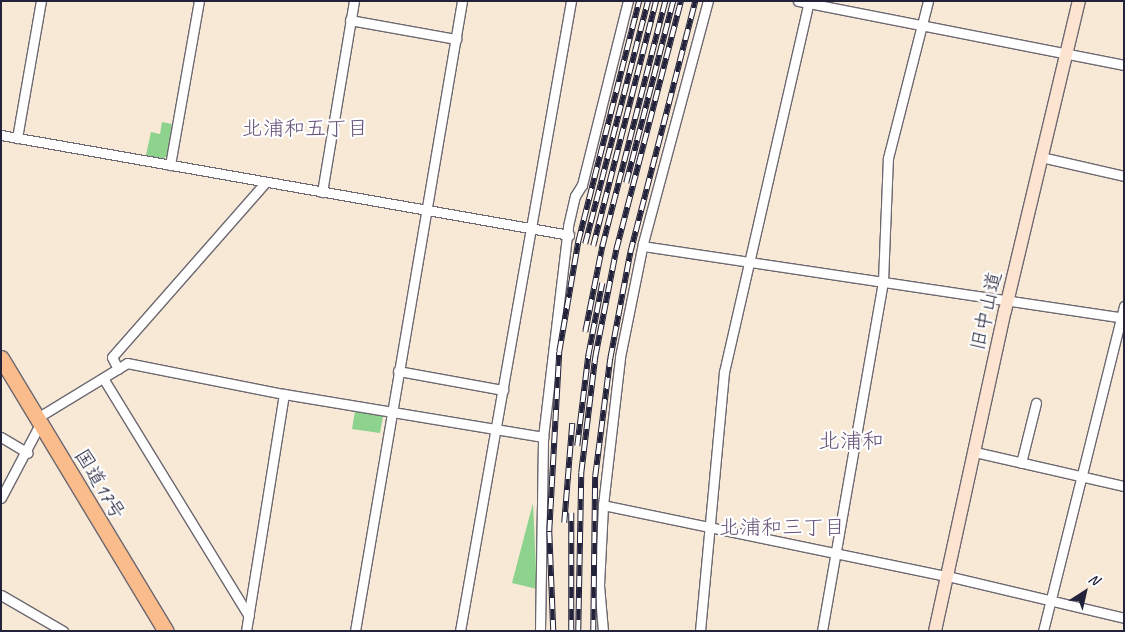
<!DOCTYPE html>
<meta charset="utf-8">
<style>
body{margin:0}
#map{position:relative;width:1125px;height:632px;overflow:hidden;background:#f7e9d6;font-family:Caveat,"Klee One",sans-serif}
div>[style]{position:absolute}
.green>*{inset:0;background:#8dd38d}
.roads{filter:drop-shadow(1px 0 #6d6871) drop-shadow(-1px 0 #6d6871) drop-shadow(0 1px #6d6871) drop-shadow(0 -1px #6d6871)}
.minor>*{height:9px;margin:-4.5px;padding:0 4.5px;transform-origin:4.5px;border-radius:4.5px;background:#fff}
.secondary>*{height:12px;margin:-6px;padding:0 6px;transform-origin:6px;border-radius:6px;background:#fde4d0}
.trunk>*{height:15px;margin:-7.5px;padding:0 7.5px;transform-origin:7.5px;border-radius:7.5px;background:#f9bc8a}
.rail>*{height:5.5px;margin-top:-2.75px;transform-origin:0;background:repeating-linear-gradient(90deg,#fff 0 11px,#22223b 0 22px);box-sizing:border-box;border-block:1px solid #22223b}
span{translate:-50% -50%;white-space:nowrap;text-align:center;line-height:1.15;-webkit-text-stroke:4.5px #fff;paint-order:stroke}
.street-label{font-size:20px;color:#22223b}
.neighbourhood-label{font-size:21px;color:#665278}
.quarter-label{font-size:22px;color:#665278}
.frame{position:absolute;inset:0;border:2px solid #22223b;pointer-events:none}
.north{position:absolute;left:1060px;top:567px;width:50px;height:50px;-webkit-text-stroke:4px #fff;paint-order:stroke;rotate:35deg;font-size:14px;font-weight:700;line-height:20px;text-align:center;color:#22223b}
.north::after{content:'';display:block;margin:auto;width:18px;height:22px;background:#22223b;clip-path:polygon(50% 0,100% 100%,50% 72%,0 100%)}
</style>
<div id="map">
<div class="green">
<i style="clip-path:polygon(162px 122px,172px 124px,167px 156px,162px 159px,146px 155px,151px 132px,160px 134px)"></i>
<i style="clip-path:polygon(355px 411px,383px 416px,380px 433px,352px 429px)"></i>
<i style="clip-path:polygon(533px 503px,537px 589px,512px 583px)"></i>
</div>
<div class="roads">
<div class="minor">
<i style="left:798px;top:1px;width:332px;rotate:11.1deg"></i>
<i style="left:350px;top:20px;width:108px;rotate:10.2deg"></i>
<i style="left:1px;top:135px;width:577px;rotate:9.98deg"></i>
<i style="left:17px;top:138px;width:139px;rotate:-80.1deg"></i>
<i style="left:1041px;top:157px;width:85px;rotate:12.9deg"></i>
<i style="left:170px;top:165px;width:167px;rotate:-80deg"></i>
<i style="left:322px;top:192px;width:194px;rotate:-80.5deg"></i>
<i style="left:643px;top:246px;width:486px;rotate:8.5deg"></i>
<i style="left:118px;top:369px;width:13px;rotate:-117deg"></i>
<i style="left:112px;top:357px;width:233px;rotate:-48.7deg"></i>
<i style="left:398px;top:371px;width:107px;rotate:10.3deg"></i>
<i style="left:103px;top:378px;width:279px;rotate:58.5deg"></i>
<i style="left:37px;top:418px;width:105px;rotate:-31.4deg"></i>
<i style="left:127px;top:363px;width:160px;rotate:11.2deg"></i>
<i style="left:284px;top:394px;width:263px;rotate:9.4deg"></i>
<i style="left:1px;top:437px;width:31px;rotate:31deg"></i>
<i style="left:975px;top:452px;width:153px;rotate:12.9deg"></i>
<i style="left:1021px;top:463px;width:62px;rotate:-76deg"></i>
<i style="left:1px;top:498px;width:84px;rotate:-62.2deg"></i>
<i style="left:603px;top:505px;width:351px;rotate:11.7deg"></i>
<i style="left:947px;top:576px;width:182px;rotate:13.3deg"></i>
<i style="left:1px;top:595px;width:72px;rotate:30.1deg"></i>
<i style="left:246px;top:631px;width:240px;rotate:-80.9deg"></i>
<i style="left:355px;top:631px;width:639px;rotate:-80.36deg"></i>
<i style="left:460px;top:631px;width:640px;rotate:-80.01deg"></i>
<i style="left:540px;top:631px;width:194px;rotate:-89.1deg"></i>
<i style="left:543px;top:437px;width:212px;rotate:-83.2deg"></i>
<i style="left:568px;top:226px;width:31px;rotate:-77deg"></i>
<i style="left:575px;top:196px;width:13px;rotate:-58deg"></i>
<i style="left:582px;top:185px;width:190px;rotate:-76deg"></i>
<i style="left:603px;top:631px;width:46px;rotate:-95deg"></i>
<i style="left:599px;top:585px;width:80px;rotate:-87.1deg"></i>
<i style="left:603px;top:505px;width:149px;rotate:-83.4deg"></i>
<i style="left:620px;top:357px;width:116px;rotate:-78.6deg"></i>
<i style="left:643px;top:243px;width:251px;rotate:-75deg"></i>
<i style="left:700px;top:631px;width:260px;rotate:-84.7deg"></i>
<i style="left:724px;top:372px;width:381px;rotate:-77.1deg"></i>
<i style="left:822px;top:631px;width:355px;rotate:-80.1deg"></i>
<i style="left:883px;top:281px;width:123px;rotate:-87.7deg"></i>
<i style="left:888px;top:158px;width:162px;rotate:-75.7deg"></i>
<i style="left:1043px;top:631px;width:335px;rotate:-76deg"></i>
</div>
<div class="secondary">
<i style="left:935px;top:631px;width:328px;rotate:-77.7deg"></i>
<i style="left:1005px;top:311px;width:319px;rotate:-76.6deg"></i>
</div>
<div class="trunk">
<i style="left:1px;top:358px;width:319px;rotate:58.9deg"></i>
</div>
</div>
<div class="rail">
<i style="left:626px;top:183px;width:188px;rotate:-75.5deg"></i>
<i style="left:585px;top:244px;width:251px;rotate:-75.5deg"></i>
<i style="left:593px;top:246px;width:253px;rotate:-75.6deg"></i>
<i style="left:585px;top:332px;width:87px;rotate:-78.7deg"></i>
<i style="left:602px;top:247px;width:254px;rotate:-75.6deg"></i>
<i style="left:577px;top:446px;width:91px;rotate:-83deg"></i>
<i style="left:588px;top:356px;width:74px;rotate:-79.1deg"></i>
<i style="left:564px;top:523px;width:100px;rotate:-85.4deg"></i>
<i style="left:553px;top:631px;width:100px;rotate:-92.3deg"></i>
<i style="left:549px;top:531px;width:179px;rotate:-86.8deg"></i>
<i style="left:559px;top:352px;width:112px;rotate:-80.2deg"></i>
<i style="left:578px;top:242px;width:249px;rotate:-75.8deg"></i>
<i style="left:571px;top:631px;width:118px;rotate:-90deg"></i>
<i style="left:578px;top:631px;width:158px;rotate:-88.9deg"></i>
<i style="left:581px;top:473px;width:117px;rotate:-83.1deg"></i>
<i style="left:595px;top:357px;width:109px;rotate:-78.9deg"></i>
<i style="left:616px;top:250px;width:257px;rotate:-75.4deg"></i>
<i style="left:593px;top:631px;width:155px;rotate:-89.3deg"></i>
<i style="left:595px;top:476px;width:118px;rotate:-82.7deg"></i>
<i style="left:610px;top:359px;width:108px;rotate:-79.3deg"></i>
<i style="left:630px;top:253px;width:260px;rotate:-75.5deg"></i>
</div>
<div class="street-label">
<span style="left:986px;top:311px;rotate:-77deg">旧中山道</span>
<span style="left:100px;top:484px;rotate:59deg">国道17号</span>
</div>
<div class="neighbourhood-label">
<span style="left:305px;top:128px">北浦和五丁目</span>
<span style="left:782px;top:527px">北浦和三丁目</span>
</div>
<div class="quarter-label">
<span style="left:851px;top:442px">北浦和</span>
</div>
<div class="frame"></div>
<div class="north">N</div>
</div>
